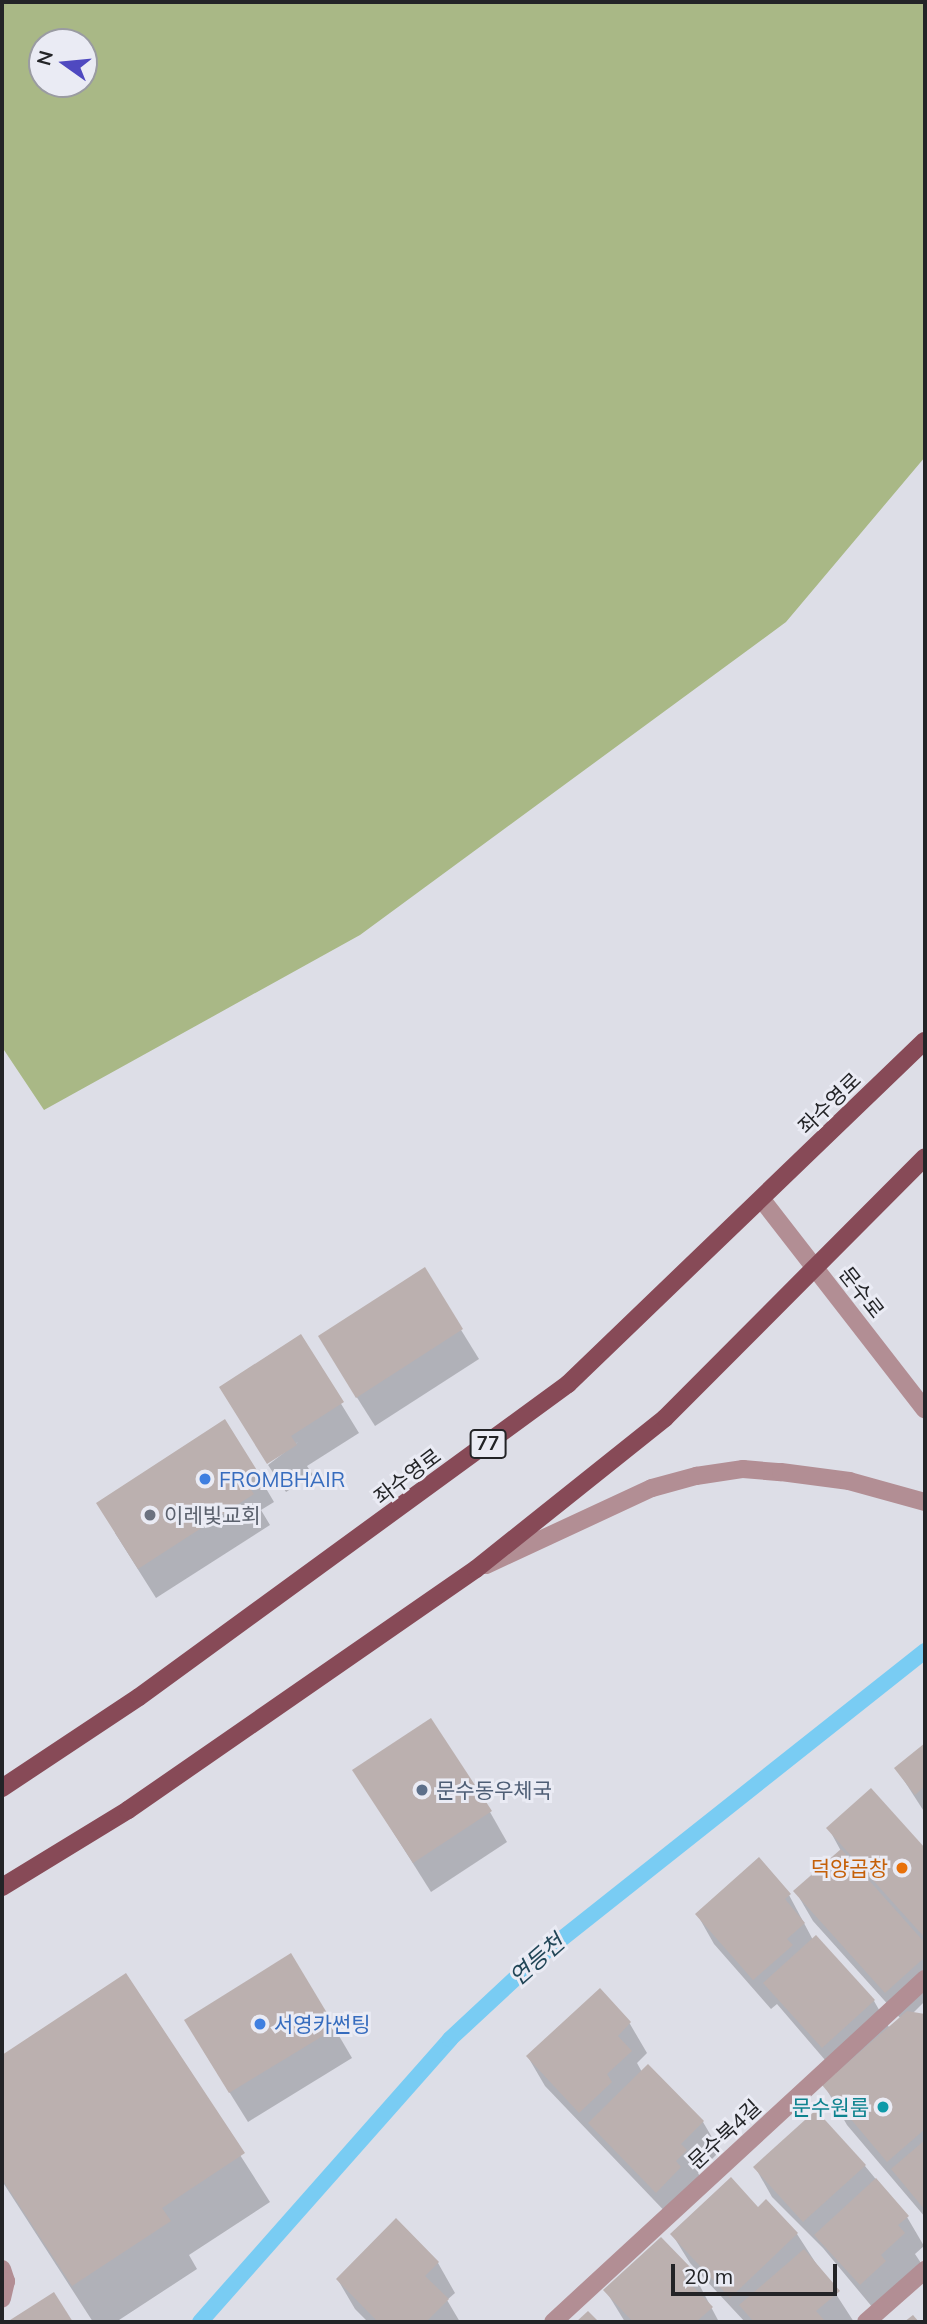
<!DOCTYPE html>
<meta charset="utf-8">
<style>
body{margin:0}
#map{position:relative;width:927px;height:2324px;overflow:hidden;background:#dddee7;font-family:Mulish,"Noto Sans KR",sans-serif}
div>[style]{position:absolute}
.green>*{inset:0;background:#a9b886}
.shadow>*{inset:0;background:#0003}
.stream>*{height:16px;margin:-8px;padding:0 8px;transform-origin:8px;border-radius:8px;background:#79ccf3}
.building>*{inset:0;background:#bbb0af}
.minor>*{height:18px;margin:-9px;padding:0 9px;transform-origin:9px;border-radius:9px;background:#b28e94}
.major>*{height:18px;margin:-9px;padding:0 9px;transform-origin:9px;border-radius:9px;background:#874a57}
.dots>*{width:19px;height:19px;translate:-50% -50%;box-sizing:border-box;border:4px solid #eaebf4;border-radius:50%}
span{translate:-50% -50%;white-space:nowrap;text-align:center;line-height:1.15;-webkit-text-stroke:6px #eaebf4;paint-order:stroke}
.shield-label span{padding:2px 5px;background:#eaebf4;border:2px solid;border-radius:5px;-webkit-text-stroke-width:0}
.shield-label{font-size:19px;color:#232427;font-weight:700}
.street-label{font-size:21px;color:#232427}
.shop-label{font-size:21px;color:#366cbe}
.left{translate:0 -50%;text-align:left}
.worship-label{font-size:21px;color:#5b616d}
.service-label{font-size:21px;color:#4e5e75}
.food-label{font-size:21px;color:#c56008}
.right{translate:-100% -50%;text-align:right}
.culture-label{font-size:21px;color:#0d838f}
.water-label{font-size:23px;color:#214657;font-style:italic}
.frame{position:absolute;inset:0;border:4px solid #232427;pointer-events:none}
.north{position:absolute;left:28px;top:28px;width:70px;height:70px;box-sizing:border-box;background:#eaebf4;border:2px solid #9a9ba2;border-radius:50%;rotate:285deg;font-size:19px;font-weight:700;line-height:28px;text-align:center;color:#232427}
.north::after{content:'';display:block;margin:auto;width:24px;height:32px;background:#4f49c0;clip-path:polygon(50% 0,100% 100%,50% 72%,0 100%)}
.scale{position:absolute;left:671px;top:2264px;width:166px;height:32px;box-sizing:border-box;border:4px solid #232427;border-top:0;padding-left:9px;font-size:21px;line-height:24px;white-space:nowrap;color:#232427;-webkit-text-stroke:5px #eaebf4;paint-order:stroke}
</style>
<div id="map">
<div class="green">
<i style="clip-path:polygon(evenodd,2px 2px,925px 2px,925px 457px,786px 622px,360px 935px,44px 1110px,2px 1047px,2px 2px,42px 42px,84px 42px,84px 84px,42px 84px,42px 42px)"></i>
</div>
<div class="shadow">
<i style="clip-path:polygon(424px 1270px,479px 1359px,375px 1426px,337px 1366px)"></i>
<i style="clip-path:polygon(300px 1337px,359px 1433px,307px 1466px,313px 1475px,286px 1492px,268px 1465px,298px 1442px,267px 1462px)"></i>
<i style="clip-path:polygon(257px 1473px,274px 1502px,261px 1510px,270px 1525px,156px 1598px,115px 1533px)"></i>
<i style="clip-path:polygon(925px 1745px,925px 1813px,896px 1768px)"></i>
<i style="clip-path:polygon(354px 1770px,490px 1812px,507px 1842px,431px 1892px)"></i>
<i style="clip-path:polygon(871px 1790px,925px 1851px,925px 2001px,912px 2014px,925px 2016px,925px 2217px,847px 2125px,824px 2085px,837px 2074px,777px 2004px,771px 2009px,714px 1944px,697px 1914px,789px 1895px,813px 1940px,874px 2001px,890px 2029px,901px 2019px,813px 1921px,796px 1892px,841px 1851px,829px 1829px)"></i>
<i style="clip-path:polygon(125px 1975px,270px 2202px,189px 2255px,197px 2269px,116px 2322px,93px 2322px,2px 2181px,2px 2057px)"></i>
<i style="clip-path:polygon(600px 1991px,630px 2024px,647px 2053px,637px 2063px,642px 2072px,703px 2122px,720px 2151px,698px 2173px,703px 2181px,674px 2221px,545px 2086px,528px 2057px)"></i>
<i style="clip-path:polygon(335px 2029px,352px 2058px,248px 2122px,203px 2050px)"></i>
<i style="clip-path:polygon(865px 2166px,907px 2217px,924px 2246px,915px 2254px,921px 2263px,878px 2314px,823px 2248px,772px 2197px,755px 2167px)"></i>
<i style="clip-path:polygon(766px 2201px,797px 2234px,854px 2322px,745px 2322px,690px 2263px,672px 2234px,757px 2209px)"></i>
<i style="clip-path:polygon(396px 2221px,438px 2263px,455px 2293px,447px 2300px,460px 2322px,368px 2322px,355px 2309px,338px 2280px)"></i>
<i style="clip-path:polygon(692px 2271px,719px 2322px,625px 2322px,606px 2291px)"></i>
</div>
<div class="stream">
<i style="left:200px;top:2322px;width:378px;rotate:-48.5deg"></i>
<i style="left:450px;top:2039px;width:116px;rotate:-42.9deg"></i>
<i style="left:535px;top:1960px;width:498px;rotate:-38.4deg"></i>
</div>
<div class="building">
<i style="clip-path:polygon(425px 1267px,463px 1329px,356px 1398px,318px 1336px)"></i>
<i style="clip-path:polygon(301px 1334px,344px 1402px,291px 1436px,297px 1445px,267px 1464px,219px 1387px)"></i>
<i style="clip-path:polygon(225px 1419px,258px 1472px,245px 1481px,254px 1494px,138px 1569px,96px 1503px)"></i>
<i style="clip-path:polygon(431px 1718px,492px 1811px,413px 1863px,352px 1770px)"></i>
<i style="clip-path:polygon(925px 1743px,925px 1786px,915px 1795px,894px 1768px)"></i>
<i style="clip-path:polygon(871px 1788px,925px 1848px,925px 1938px,826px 1828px)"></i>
<i style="clip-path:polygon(841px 1849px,925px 1943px,925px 1957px,885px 1993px,793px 1891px)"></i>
<i style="clip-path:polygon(759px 1857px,791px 1894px,785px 1899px,805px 1923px,787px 1939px,793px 1945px,753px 1980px,695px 1914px)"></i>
<i style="clip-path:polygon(816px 1935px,875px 2000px,822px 2048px,763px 1983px)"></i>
<i style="clip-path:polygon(291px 1953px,336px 2028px,229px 2093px,184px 2020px)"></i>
<i style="clip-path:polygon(126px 1973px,245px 2153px,162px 2208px,171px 2221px,72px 2286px,2px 2179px,2px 2055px)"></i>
<i style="clip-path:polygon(600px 1988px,631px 2022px,618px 2036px,632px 2051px,607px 2074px,612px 2082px,579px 2113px,526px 2056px)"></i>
<i style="clip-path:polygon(907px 2011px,925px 2014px,925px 2129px,887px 2162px,822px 2085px)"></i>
<i style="clip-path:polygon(648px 2064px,704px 2121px,681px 2144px,687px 2150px,676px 2161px,681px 2167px,656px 2193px,588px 2123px)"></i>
<i style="clip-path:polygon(816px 2110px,866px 2165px,803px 2222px,753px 2167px)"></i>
<i style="clip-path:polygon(925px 2140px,925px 2210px,891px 2169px)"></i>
<i style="clip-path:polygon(731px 2177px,758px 2207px,766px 2199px,798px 2233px,730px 2298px,670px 2234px)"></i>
<i style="clip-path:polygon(876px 2178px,909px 2216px,898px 2225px,905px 2233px,881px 2255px,886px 2261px,860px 2285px,814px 2235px)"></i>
<i style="clip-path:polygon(396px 2218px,439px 2262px,425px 2276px,449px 2299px,426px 2322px,378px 2322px,336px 2279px)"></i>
<i style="clip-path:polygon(661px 2237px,693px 2270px,684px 2277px,713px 2307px,696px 2322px,633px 2322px,603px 2290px)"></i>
<i style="clip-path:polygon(804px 2249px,840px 2291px,816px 2311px,824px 2320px,754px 2322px,739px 2305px)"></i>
<i style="clip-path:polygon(54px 2292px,73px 2322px,7px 2322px)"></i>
<i style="clip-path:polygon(588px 2311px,599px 2322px,576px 2322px)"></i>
<i style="clip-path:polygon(913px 2315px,919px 2322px,904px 2322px)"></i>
</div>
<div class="minor">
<i style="left:763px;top:1201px;width:264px;rotate:52.2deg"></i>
<i style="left:486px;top:1565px;width:183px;rotate:-24.9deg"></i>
<i style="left:652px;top:1488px;width:46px;rotate:-15.3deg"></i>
<i style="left:696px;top:1476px;width:48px;rotate:-8.5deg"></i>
<i style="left:743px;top:1469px;width:38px;rotate:5deg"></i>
<i style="left:781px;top:1472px;width:69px;rotate:7.5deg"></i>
<i style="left:849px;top:1481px;width:79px;rotate:15.4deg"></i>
<i style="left:2px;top:2269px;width:13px;rotate:72deg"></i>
<i style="left:6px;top:2281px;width:18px;rotate:103deg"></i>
<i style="left:553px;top:2322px;width:506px;rotate:-42.68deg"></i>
<i style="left:866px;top:2322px;width:79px;rotate:-41.4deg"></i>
</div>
<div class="major">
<i style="left:2px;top:1788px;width:164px;rotate:-33.6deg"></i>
<i style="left:139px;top:1697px;width:531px;rotate:-36.11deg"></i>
<i style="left:568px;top:1384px;width:495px;rotate:-43.9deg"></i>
<i style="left:2px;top:1887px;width:148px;rotate:-31.4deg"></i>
<i style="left:128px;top:1810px;width:423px;rotate:-34.7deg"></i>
<i style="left:476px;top:1569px;width:242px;rotate:-38.6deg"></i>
<i style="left:665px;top:1418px;width:368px;rotate:-45.1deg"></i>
</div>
<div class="dots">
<i style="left:205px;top:1479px;background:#3f7fe0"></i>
<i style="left:150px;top:1515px;background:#6b7280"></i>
<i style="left:422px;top:1790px;background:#5c6f8a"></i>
<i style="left:902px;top:1868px;background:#e8710a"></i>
<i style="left:260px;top:2024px;background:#3f7fe0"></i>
<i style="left:883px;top:2107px;background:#0f9aa8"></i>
</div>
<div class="shield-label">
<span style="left:488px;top:1444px">77</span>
</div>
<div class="street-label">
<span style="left:829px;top:1103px;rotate:-44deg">좌수영로</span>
<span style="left:862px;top:1292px;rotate:52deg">문수로</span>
<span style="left:407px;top:1476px;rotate:-37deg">좌수영로</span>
<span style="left:724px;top:2134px;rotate:-43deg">문수북4길</span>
</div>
<div class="shop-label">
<span class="left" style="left:219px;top:1479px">FROMBHAIR</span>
<span class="left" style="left:274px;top:2024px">서영카썬팅</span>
</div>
<div class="worship-label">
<span class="left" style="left:164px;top:1515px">이레빛교회</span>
</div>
<div class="service-label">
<span class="left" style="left:436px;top:1790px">문수동우체국</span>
</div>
<div class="food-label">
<span class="right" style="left:888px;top:1868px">덕양곱창</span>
</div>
<div class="culture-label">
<span class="right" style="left:869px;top:2107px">문수원룸</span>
</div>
<div class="water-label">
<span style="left:537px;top:1960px;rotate:-41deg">연등천</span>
</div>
<div class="frame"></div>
<div class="north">N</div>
<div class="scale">20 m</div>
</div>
